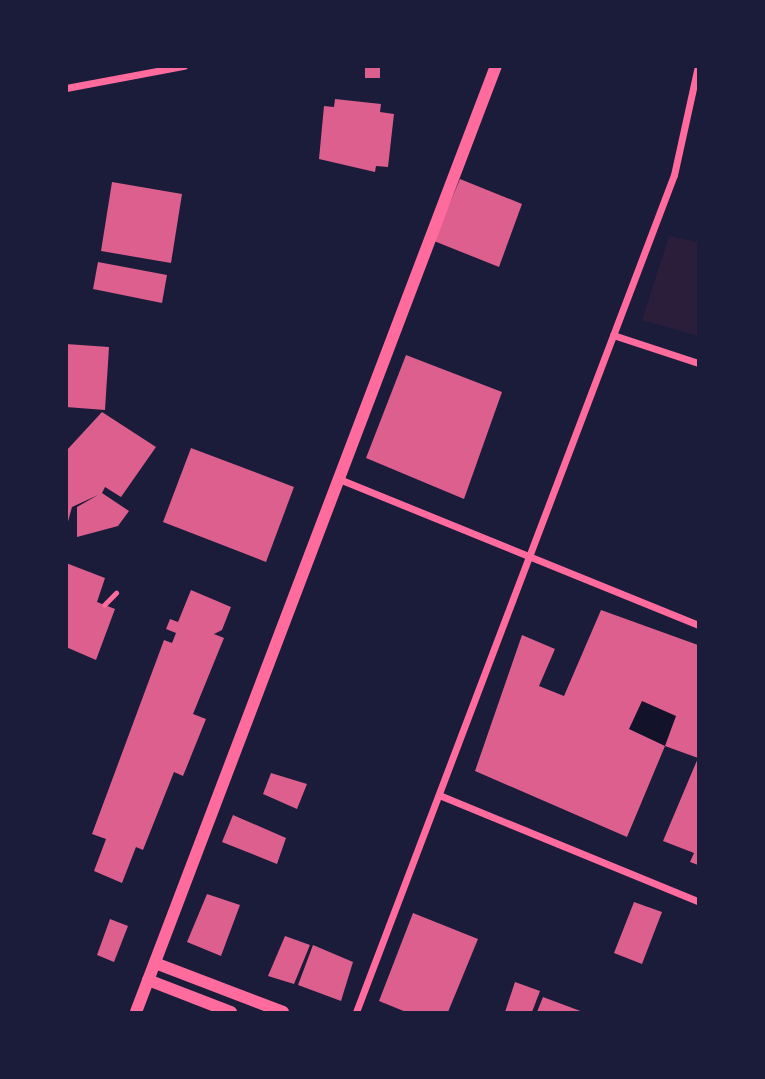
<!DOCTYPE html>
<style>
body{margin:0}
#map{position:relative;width:765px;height:1079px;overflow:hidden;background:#1b1b3a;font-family:Poppins,sans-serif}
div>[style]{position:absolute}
.green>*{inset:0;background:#2a1e3b}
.water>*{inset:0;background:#12122b}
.building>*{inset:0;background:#dd5f8e}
.path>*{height:4.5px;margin:-2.25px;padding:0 2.25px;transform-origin:2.25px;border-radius:2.25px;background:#ff6b9d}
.minor>*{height:7px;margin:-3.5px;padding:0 3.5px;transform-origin:3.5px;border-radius:3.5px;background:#ff6b9d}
.tertiary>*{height:12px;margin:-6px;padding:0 6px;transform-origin:6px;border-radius:6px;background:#ff6b9d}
span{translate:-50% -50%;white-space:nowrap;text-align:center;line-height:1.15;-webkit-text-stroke:5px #1b1b3a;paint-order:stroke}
.frame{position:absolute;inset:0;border:68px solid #1b1b3a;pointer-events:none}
</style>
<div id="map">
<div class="green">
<i style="clip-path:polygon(669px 236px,698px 242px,698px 336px,642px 320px)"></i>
</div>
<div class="water">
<i style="clip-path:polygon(642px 701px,677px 716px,665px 746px,629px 729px)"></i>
</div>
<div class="building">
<i style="clip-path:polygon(365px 66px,380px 66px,380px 78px,365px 78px)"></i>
<i style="clip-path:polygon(335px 99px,381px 104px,380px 112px,394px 114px,388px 167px,376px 166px,375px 172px,319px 159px,324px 106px,334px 107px)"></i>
<i style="clip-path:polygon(460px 179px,522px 204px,499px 267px,434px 241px)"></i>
<i style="clip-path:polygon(112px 182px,182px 194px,171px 263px,101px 251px)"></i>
<i style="clip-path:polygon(98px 262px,167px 275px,162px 303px,93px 289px)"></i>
<i style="clip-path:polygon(66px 344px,109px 347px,105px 410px,66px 407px)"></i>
<i style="clip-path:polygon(406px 355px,502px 392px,464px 499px,366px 458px)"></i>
<i style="clip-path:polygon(102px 412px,156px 447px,121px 497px,105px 487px,102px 493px,129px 511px,118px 526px,77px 537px,77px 507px,98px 495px,72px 507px,66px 529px,66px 451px)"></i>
<i style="clip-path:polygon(191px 448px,294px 487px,266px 562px,163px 522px)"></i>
<i style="clip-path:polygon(66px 563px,105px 578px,97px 602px,115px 609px,96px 660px,66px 647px)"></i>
<i style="clip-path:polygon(191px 590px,231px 607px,222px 630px,214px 634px,224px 638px,193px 714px,206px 719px,183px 776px,174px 772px,143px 850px,136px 847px,122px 883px,94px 871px,106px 839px,92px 834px,164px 640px,172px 643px,176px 633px,166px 629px,170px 619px,178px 622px)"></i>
<i style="clip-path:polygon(601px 610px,698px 645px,698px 865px,690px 862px,694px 853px,663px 841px,698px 758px,665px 746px,676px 716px,642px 701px,629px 729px,665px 746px,627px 837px,475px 771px,522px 635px,555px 649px,539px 686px,564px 696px)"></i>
<i style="clip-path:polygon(271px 773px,307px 784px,297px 809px,263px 794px)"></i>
<i style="clip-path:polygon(233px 815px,286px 838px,277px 864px,222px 842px)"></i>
<i style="clip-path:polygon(207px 894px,240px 905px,221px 956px,187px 942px)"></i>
<i style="clip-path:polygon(634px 902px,662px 912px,642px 964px,614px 953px)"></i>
<i style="clip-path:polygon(413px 913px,478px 939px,448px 1012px,406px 1012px,379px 1001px)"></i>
<i style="clip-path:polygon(110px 919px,128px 926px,114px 962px,97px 955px)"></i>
<i style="clip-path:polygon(285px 936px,310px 945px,294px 984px,268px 976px)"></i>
<i style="clip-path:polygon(313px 945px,353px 962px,341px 1001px,298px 985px)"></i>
<i style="clip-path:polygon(515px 982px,540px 991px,532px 1012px,505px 1012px)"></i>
<i style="clip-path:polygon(543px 997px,583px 1012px,537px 1012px)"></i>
</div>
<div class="path">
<i style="left:104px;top:605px;width:17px;rotate:-45deg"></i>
</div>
<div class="minor">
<i style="left:66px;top:88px;width:120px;rotate:-10.6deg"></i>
<i style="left:613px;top:335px;width:89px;rotate:18.2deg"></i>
<i style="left:339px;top:479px;width:388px;rotate:22.1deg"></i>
<i style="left:439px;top:795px;width:280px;rotate:22.3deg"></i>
<i style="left:356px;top:1012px;width:895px;rotate:-69.2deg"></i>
<i style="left:674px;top:175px;width:112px;rotate:-77.6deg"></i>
</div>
<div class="tertiary">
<i style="left:155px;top:963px;width:137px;rotate:20.9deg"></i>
<i style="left:148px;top:980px;width:89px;rotate:21.1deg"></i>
<i style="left:136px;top:1012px;width:1012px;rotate:-69.17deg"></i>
</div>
<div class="frame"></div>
</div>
